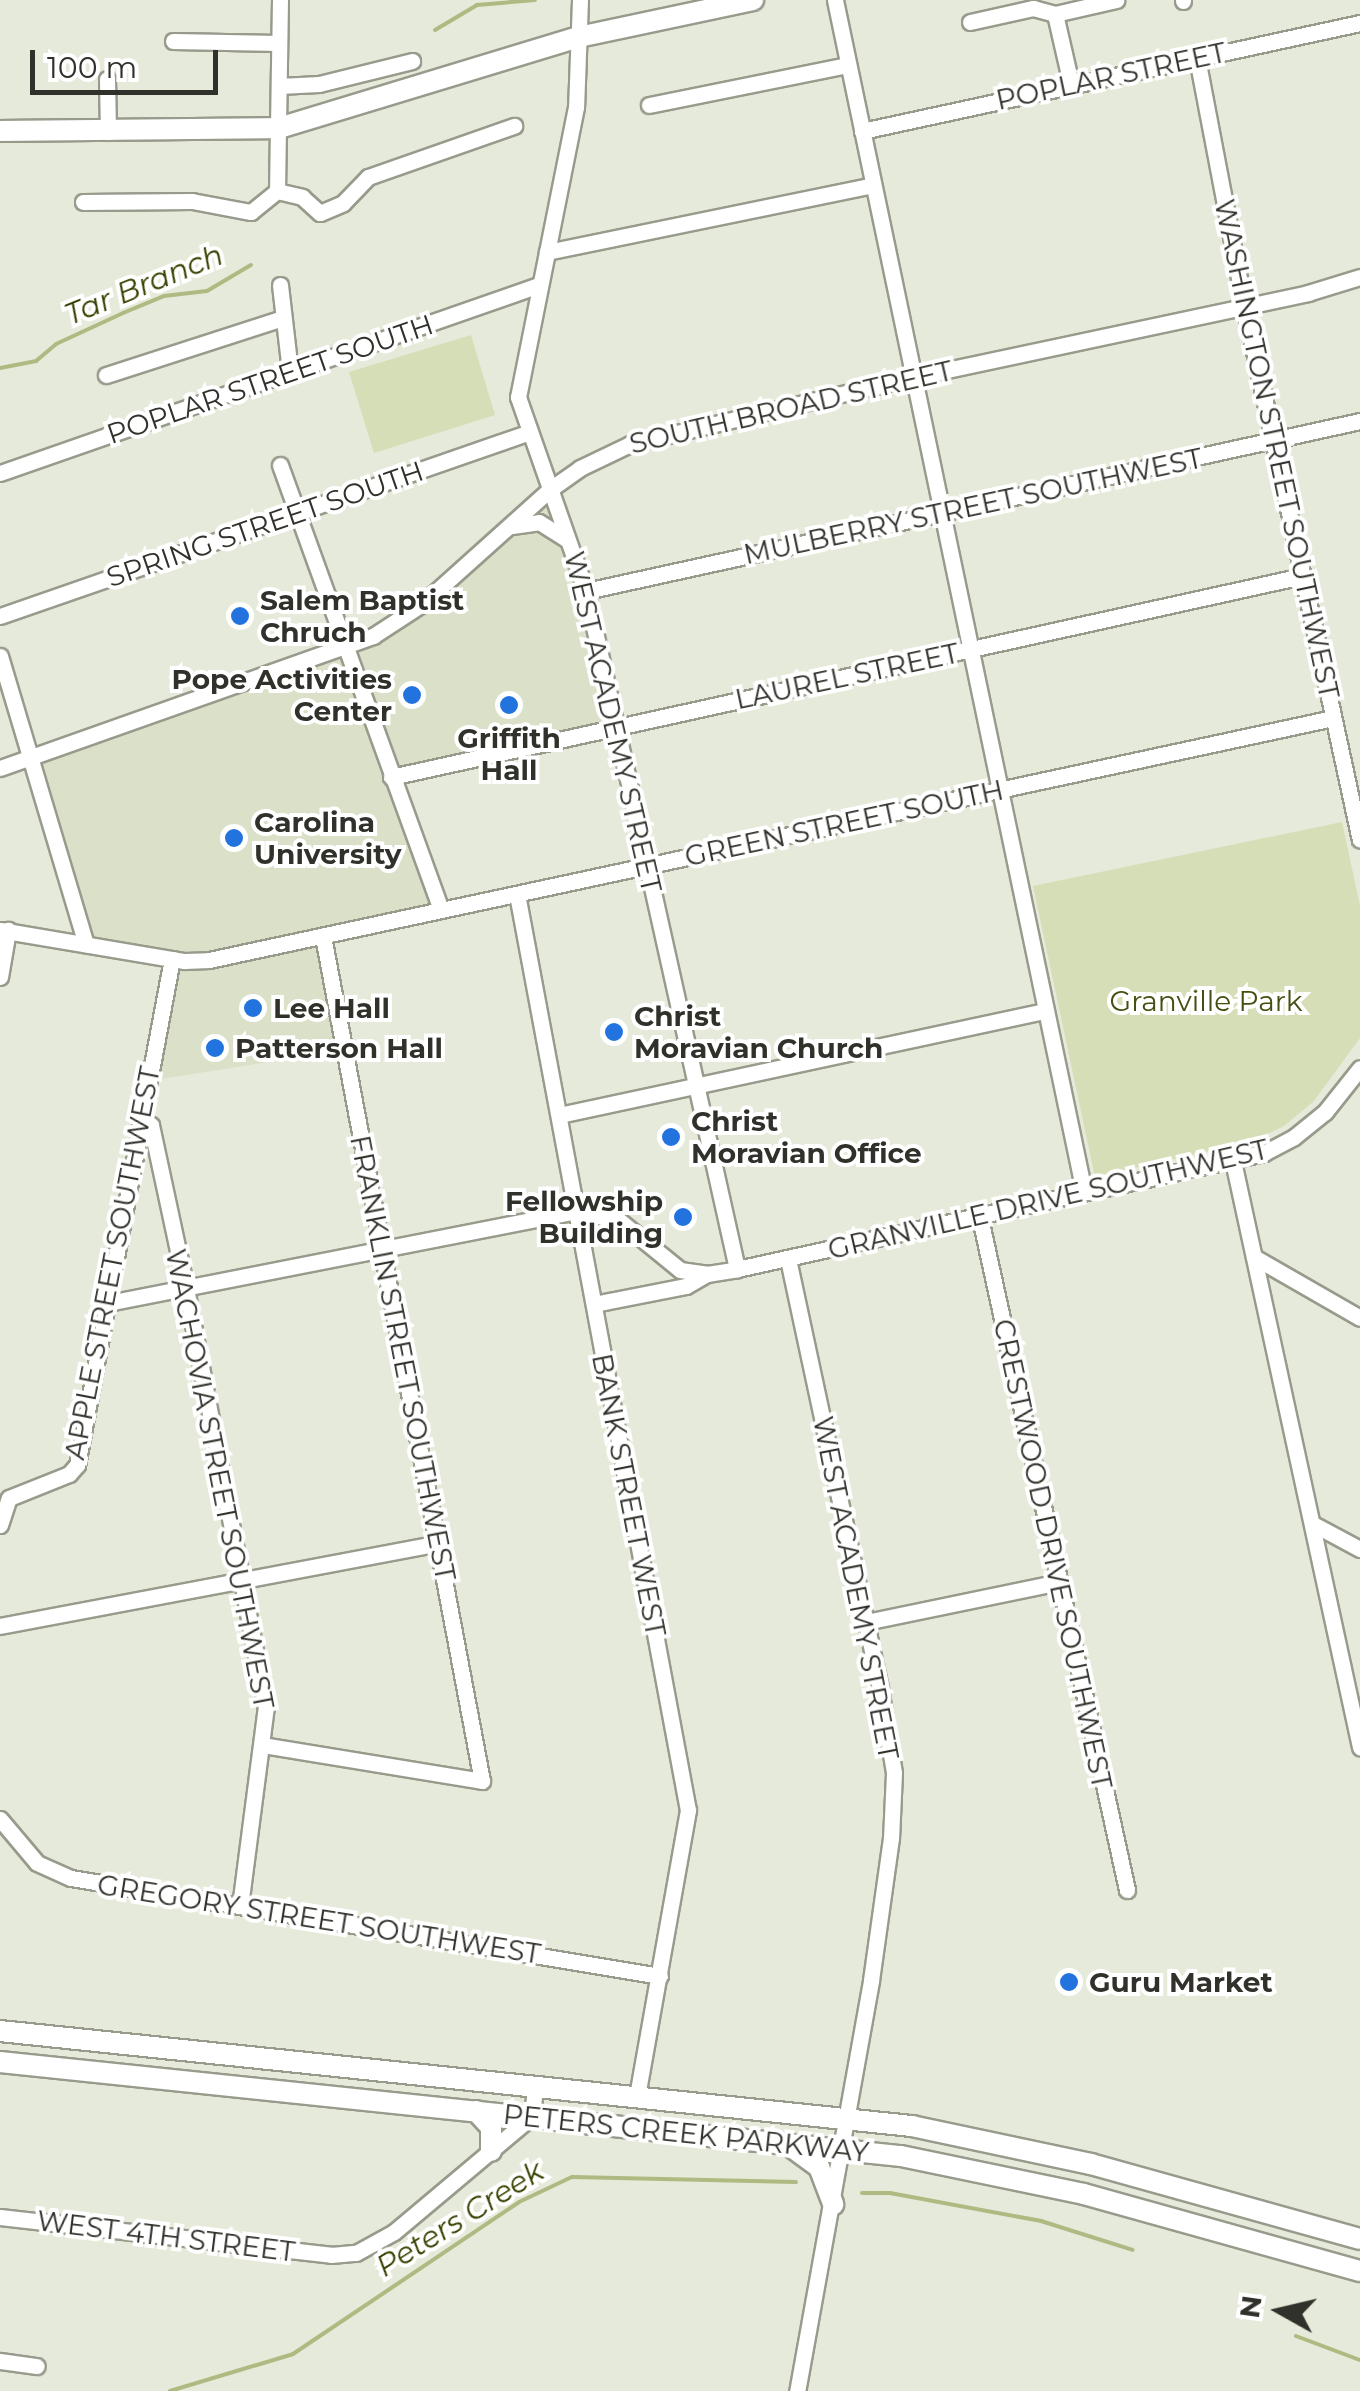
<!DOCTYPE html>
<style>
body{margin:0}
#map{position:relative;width:1360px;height:2391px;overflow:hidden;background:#e6eada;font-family:Montserrat,sans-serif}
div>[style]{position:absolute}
.built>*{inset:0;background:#dbe1c9}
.green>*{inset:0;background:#d5deb7}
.stream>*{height:4px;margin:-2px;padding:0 2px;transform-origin:2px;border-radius:2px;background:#afba83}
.roads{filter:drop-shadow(2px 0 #989b8c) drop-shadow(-2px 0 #989b8c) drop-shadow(0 2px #989b8c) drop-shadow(0 -2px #989b8c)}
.minor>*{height:15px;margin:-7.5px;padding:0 7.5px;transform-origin:7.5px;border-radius:7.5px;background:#fff}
.major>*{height:20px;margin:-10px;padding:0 10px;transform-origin:10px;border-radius:10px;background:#fff}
.dots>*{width:28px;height:28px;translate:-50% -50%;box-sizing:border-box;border:5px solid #fff;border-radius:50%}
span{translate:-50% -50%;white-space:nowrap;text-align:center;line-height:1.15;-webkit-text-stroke:8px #fff;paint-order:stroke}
.street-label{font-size:28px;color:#30312b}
.poi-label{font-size:28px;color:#30312b;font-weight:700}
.left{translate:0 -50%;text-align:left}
.right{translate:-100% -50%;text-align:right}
.park-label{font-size:28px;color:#464f11}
.water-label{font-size:30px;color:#394100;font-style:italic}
.north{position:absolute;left:1230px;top:2261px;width:100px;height:100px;-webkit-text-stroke:8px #fff;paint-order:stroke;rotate:278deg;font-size:28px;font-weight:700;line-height:40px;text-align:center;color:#30312b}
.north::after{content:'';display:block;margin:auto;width:35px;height:45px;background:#30312b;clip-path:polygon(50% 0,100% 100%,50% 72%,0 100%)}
.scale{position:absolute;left:30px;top:50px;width:188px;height:45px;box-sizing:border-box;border:5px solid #30312b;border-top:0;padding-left:12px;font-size:30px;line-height:35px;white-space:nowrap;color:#30312b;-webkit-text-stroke:8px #fff;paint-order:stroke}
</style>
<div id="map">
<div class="built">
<i style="clip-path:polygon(549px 490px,618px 727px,392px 777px,441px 910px,323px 936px,344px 1050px,149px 1081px,172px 959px,86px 944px,29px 758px,343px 649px,377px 645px,410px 623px,404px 618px)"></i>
</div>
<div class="green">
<i style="clip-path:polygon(471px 335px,495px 415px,374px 453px,349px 372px)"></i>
<i style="clip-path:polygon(1342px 822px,1360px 906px,1360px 1038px,1314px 1101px,1284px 1126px,1251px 1142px,1095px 1177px,1033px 886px)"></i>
</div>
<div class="stream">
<i style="left:435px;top:30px;width:49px;rotate:-30.8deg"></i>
<i style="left:477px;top:5px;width:58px;rotate:-4.9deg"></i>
<i style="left:0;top:368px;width:37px;rotate:-11deg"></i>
<i style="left:36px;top:361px;width:26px;rotate:-40deg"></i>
<i style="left:56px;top:344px;width:74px;rotate:-24.8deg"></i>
<i style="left:123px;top:313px;width:44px;rotate:-22.5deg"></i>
<i style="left:164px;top:296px;width:43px;rotate:-6.6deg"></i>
<i style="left:207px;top:291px;width:51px;rotate:-30.6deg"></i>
<i style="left:862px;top:2193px;width:28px"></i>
<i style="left:890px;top:2193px;width:154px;rotate:10.5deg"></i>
<i style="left:1041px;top:2221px;width:96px;rotate:17.5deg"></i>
<i style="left:1296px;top:2336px;width:68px;rotate:20.6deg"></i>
<i style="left:170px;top:2391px;width:128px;rotate:-16.7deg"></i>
<i style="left:293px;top:2354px;width:272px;rotate:-33.9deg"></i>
<i style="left:519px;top:2202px;width:59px;rotate:-25.3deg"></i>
<i style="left:572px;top:2177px;width:224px;rotate:1.3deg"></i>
</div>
<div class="roads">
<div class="minor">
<i style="left:580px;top:0;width:107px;rotate:92.1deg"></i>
<i style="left:576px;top:107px;width:296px;rotate:101.3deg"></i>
<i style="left:518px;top:397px;width:206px;rotate:70.7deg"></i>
<i style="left:586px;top:591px;width:695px;rotate:77.44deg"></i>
<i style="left:835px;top:0;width:1218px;rotate:78.2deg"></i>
<i style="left:1183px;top:0;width:1px;rotate:90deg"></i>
<i style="left:1055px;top:14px;width:72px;rotate:77.1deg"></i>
<i style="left:970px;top:22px;width:65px;rotate:-12.5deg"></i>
<i style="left:1033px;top:8px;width:23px;rotate:15deg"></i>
<i style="left:1055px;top:14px;width:63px;rotate:-12.9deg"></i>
<i style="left:173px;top:41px;width:106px;rotate:1.1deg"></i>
<i style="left:1197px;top:58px;width:251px;rotate:79.2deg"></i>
<i style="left:1244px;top:305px;width:547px;rotate:77.77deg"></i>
<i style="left:107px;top:79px;width:53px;rotate:88.9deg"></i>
<i style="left:279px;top:86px;width:40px;rotate:-2.9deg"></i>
<i style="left:319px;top:84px;width:96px;rotate:-13.9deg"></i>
<i style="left:649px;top:105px;width:203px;rotate:-11.4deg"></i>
<i style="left:862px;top:131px;width:510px;rotate:-12.24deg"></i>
<i style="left:277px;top:191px;width:26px;rotate:13deg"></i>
<i style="left:302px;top:197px;width:24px;rotate:42deg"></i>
<i style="left:320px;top:213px;width:25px;rotate:-23deg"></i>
<i style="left:343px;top:203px;width:36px;rotate:-46deg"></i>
<i style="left:368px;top:177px;width:155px;rotate:-19.3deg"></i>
<i style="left:277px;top:191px;width:191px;rotate:-89.1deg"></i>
<i style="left:83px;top:202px;width:109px;rotate:-0.5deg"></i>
<i style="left:192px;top:201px;width:60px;rotate:10.6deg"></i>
<i style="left:251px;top:212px;width:33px;rotate:-39deg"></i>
<i style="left:547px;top:252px;width:332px;rotate:-11.6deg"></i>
<i style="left:280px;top:285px;width:88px;rotate:83.4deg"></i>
<i style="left:106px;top:375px;width:186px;rotate:-17.9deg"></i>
<i style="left:280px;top:465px;width:473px;rotate:70.1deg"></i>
<i style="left:0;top:473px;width:571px;rotate:-19.23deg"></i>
<i style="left:512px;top:526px;width:27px;rotate:-8deg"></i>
<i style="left:539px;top:522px;width:34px;rotate:32deg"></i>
<i style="left:586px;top:591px;width:792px;rotate:-12.39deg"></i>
<i style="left:0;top:616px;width:561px;rotate:-19.15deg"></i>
<i style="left:0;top:656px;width:301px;rotate:73.4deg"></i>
<i style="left:0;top:768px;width:396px;rotate:-19.5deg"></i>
<i style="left:373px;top:636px;width:59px;rotate:-33.1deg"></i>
<i style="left:422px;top:604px;width:171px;rotate:-41.9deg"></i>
<i style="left:549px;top:490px;width:38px;rotate:-35deg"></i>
<i style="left:580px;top:468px;width:55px;rotate:-25.6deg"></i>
<i style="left:630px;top:444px;width:301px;rotate:-13.3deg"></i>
<i style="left:923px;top:375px;width:394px;rotate:-12deg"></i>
<i style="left:1308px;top:293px;width:54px;rotate:-17.1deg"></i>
<i style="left:391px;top:777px;width:933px;rotate:-12.44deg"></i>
<i style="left:517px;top:894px;width:932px;rotate:79.43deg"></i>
<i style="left:688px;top:1810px;width:290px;rotate:100.1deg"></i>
<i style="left:0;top:930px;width:187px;rotate:9.6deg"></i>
<i style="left:184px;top:961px;width:25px;rotate:-2deg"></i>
<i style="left:209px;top:960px;width:1150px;rotate:-12.15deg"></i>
<i style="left:0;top:977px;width:48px;rotate:-80.3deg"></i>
<i style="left:559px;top:1115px;width:497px;rotate:-12.1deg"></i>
<i style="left:142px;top:1119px;width:11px;rotate:34deg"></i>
<i style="left:151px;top:1125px;width:167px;rotate:77.9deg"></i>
<i style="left:186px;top:1288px;width:426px;rotate:79.2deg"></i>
<i style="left:266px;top:1706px;width:201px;rotate:97.4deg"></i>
<i style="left:1233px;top:1161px;width:600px;rotate:77.77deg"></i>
<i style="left:980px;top:1218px;width:688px;rotate:77.66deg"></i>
<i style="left:1254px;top:1257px;width:122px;rotate:29.9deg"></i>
<i style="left:788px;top:1259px;width:439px;rotate:77.9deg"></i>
<i style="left:880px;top:1688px;width:86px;rotate:80.6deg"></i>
<i style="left:894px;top:1773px;width:65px;rotate:92.6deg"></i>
<i style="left:891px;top:1838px;width:144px;rotate:98deg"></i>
<i style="left:871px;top:1981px;width:417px;rotate:100.2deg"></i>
<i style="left:108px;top:1303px;width:477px;rotate:-11.1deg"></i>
<i style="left:576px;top:1211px;width:45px;rotate:12.8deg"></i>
<i style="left:620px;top:1221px;width:77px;rotate:39.2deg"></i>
<i style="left:680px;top:1270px;width:27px;rotate:8deg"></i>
<i style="left:707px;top:1274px;width:30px;rotate:-9deg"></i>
<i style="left:737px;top:1269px;width:540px;rotate:-12.41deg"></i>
<i style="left:1264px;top:1153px;width:34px;rotate:-28deg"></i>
<i style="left:1294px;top:1137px;width:40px;rotate:-39deg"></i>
<i style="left:1325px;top:1112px;width:56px;rotate:-51.5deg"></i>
<i style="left:594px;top:1304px;width:94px;rotate:-11.1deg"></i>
<i style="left:686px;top:1286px;width:24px;rotate:-30deg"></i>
<i style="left:0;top:1525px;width:28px;rotate:-72deg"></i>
<i style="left:9px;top:1498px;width:65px;rotate:-21.8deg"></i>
<i style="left:69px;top:1474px;width:12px;rotate:-48deg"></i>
<i style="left:77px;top:1465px;width:515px;rotate:-79.37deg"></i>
<i style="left:1315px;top:1525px;width:51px;rotate:28.1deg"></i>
<i style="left:866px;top:1622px;width:198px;rotate:-11.7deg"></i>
<i style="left:0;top:1626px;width:446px;rotate:-10.7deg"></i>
<i style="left:263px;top:1745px;width:222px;rotate:9.3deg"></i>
<i style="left:482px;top:1781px;width:860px;rotate:-100.66deg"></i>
<i style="left:0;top:1819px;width:57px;rotate:49.9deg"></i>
<i style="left:37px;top:1863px;width:37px;rotate:24deg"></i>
<i style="left:71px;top:1878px;width:597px;rotate:9.45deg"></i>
<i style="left:0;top:2217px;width:333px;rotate:6.5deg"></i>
<i style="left:331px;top:2255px;width:25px;rotate:-5deg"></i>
<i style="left:356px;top:2253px;width:43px;rotate:-28.9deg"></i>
<i style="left:394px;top:2232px;width:180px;rotate:-40deg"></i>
<i style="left:532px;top:2116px;width:30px;rotate:-84deg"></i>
<i style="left:0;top:2361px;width:37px;rotate:8deg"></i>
</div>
<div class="major">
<i style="left:0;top:131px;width:279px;rotate:-0.6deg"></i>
<i style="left:279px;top:128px;width:313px;rotate:-16.9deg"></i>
<i style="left:579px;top:37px;width:178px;rotate:-12deg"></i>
<i style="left:0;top:2031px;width:917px;rotate:5.95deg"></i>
<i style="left:912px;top:2126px;width:183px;rotate:12deg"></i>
<i style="left:1091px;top:2164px;width:279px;rotate:15.6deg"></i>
<i style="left:0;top:2062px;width:906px;rotate:5.96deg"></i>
<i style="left:901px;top:2156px;width:187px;rotate:11.7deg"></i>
<i style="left:1084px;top:2194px;width:287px;rotate:15.6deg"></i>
<i style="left:476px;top:2111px;width:22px;rotate:47deg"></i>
<i style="left:491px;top:2127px;width:24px;rotate:90deg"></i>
<i style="left:790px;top:2146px;width:36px;rotate:36deg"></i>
<i style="left:819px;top:2167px;width:40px;rotate:69deg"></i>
</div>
</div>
<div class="dots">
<i style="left:240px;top:616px;background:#2373de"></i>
<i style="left:412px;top:695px;background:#2373de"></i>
<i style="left:509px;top:705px;background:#2373de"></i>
<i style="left:234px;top:838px;background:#2373de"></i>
<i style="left:253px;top:1008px;background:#2373de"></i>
<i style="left:614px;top:1032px;background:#2373de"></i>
<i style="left:215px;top:1048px;background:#2373de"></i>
<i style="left:671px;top:1137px;background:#2373de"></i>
<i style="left:683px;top:1217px;background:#2373de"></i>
<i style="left:1069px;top:1982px;background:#2373de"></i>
</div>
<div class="street-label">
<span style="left:1111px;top:76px;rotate:-12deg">POPLAR STREET</span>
<span style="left:270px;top:379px;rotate:-19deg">POPLAR STREET SOUTH</span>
<span style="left:791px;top:407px;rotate:-13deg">SOUTH BROAD STREET</span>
<span style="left:1277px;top:449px;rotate:78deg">WASHINGTON STREET SOUTHWEST</span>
<span style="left:973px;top:506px;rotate:-12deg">MULBERRY STREET SOUTHWEST</span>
<span style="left:265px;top:524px;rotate:-19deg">SPRING STREET SOUTH</span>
<span style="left:847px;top:676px;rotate:-12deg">LAUREL STREET</span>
<span style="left:613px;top:722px;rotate:77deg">WEST ACADEMY STREET</span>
<span style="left:844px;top:823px;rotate:-12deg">GREEN STREET SOUTH</span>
<span style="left:1048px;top:1199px;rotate:-13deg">GRANVILLE DRIVE SOUTHWEST</span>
<span style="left:112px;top:1263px;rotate:-79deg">APPLE STREET SOUTHWEST</span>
<span style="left:403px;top:1358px;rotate:79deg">FRANKLIN STREET SOUTHWEST</span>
<span style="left:220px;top:1479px;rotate:79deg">WACHOVIA STREET SOUTHWEST</span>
<span style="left:629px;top:1495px;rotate:79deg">BANK STREET WEST</span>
<span style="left:1053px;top:1554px;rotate:78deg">CRESTWOOD DRIVE SOUTHWEST</span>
<span style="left:856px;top:1588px;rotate:79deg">WEST ACADEMY STREET</span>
<span style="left:319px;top:1919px;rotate:9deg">GREGORY STREET SOUTHWEST</span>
<span style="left:686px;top:2133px;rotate:6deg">PETERS CREEK PARKWAY</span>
<span style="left:166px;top:2236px;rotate:7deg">WEST 4TH STREET</span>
</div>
<div class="poi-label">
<span class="left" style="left:260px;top:616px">Salem Baptist<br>Chruch</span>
<span class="right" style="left:392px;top:695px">Pope Activities<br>Center</span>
<span style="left:509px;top:754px">Griffith<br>Hall</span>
<span class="left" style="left:254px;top:838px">Carolina<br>University</span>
<span class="left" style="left:273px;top:1008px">Lee Hall</span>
<span class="left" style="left:634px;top:1032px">Christ<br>Moravian Church</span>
<span class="left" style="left:235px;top:1048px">Patterson Hall</span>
<span class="left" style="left:691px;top:1137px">Christ<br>Moravian Office</span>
<span class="right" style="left:663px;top:1217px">Fellowship<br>Building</span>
<span class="left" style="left:1089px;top:1982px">Guru Market</span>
</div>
<div class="park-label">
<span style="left:1206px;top:1001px">Granville Park</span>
</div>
<div class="water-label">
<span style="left:144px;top:285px;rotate:-22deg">Tar Branch</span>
<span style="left:460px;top:2219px;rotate:-32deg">Peters Creek</span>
</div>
<div class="north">N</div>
<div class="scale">100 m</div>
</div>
